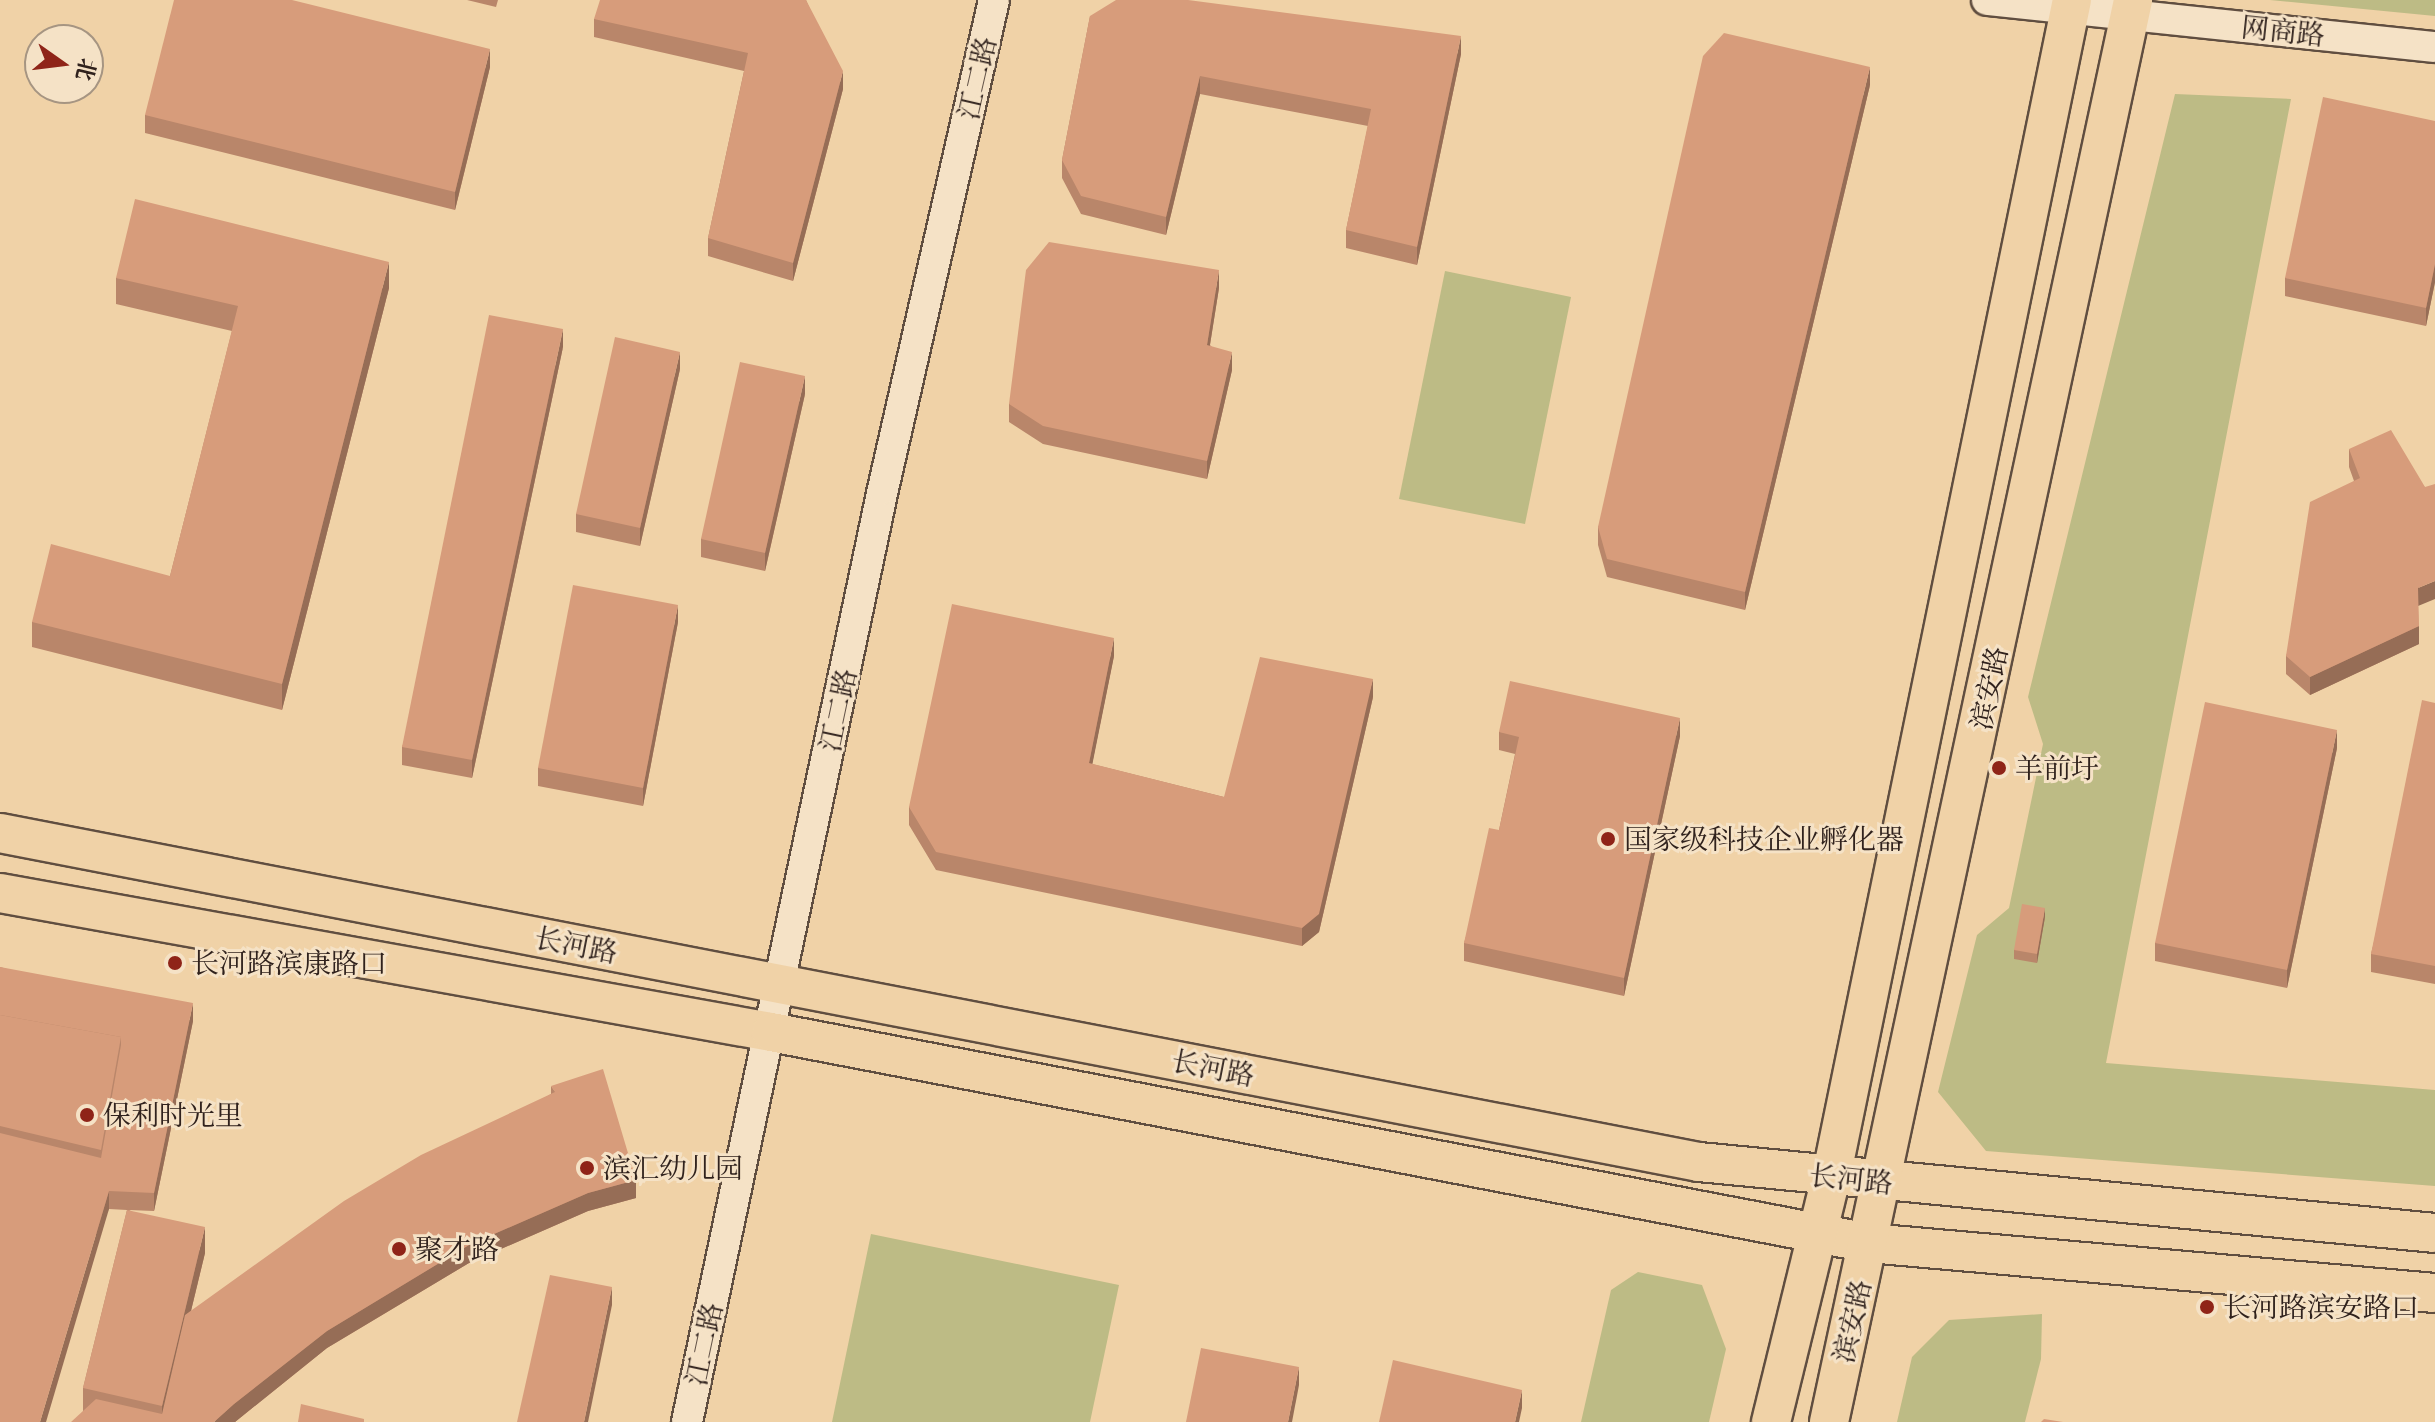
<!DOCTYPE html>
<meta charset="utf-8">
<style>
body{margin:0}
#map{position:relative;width:2435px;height:1422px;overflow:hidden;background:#f0d2a7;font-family:"EB Garamond","Noto Serif SC",serif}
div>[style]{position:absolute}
.green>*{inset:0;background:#bdbb85}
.roads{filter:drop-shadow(2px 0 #604e40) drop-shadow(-2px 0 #604e40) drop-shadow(0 2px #604e40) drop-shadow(0 -2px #604e40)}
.minor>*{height:30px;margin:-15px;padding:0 15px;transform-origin:15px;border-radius:15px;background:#f5e2c6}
.major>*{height:38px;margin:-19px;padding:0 19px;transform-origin:19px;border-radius:19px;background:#f0d2a7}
.wall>*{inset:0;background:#b9866a}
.shaded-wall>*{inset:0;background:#966d56}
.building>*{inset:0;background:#d79c7b}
.dots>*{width:22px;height:22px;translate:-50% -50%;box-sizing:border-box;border:4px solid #f5e2c6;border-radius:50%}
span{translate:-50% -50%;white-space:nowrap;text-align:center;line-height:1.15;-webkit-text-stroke:6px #f5e2c6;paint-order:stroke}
.street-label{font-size:28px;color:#30221d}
.poi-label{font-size:28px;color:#30221d}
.left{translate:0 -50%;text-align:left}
.north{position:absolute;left:24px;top:24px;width:80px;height:80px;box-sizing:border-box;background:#f5e2c6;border:2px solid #a69582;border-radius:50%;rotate:104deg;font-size:22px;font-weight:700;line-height:32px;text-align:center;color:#30221d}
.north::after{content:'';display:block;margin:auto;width:28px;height:36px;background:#8f2418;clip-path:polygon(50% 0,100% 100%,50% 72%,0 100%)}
</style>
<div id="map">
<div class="green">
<i style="clip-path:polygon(2268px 0,2435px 0,2435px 16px,2270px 0)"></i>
<i style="clip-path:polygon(2175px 94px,2291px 99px,2106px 1063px,2435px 1090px,2435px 1186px,1986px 1151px,1938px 1092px,1977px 935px,2009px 908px,2043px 744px,2028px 697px)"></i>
<i style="clip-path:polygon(1445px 271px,1571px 297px,1525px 524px,1399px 499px)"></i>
<i style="clip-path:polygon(871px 1234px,1119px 1285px,1090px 1422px,832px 1422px)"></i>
<i style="clip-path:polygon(1638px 1272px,1702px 1285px,1726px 1349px,1709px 1422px,1581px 1422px,1611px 1290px)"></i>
<i style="clip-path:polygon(2042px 1314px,2041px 1359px,2025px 1422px,1897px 1422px,1912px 1357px,1949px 1320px)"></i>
</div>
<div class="roads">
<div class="minor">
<i style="left:1987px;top:0;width:450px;rotate:6deg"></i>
<i style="left:687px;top:1422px;width:953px;rotate:-78.14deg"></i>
<i style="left:883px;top:489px;width:501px;rotate:-77.21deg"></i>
</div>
<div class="major">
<i style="left:0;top:833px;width:1731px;rotate:10.96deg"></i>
<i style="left:1699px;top:1162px;width:739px;rotate:5.51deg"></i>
<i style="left:0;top:893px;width:783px;rotate:10.22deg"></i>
<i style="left:771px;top:1032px;width:1118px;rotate:10.88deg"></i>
<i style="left:1869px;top:1243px;width:568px;rotate:5.05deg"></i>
<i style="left:1771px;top:1422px;width:251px;rotate:-76.2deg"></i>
<i style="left:1831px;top:1178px;width:1202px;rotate:-78.44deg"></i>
<i style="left:1829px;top:1422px;width:1454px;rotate:-77.93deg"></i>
</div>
</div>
<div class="wall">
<i style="clip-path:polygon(467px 0,498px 0,496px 7px)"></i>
<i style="clip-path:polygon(806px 0,843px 89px,793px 281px,708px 256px,708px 238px,744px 71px,594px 37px,594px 19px)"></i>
<i style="clip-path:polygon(1090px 16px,1461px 54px,1417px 265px,1346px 248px,1346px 230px,1368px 126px,1200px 94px,1166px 235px,1081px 214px,1062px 178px,1062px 160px)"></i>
<i style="clip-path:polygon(490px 67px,455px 210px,145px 133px,145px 115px)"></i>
<i style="clip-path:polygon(1870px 85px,1745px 610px,1607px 577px,1598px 545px,1598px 527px)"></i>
<i style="clip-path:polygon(2435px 121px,2435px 282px,2426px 326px,2285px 296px,2285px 278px)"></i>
<i style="clip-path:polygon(116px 278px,389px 288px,282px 710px,32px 647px,32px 622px,170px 576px,232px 331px,116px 304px)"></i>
<i style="clip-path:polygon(1219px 288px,1210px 345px,1232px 370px,1207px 479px,1043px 444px,1009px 422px,1009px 404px)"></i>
<i style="clip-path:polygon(563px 347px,472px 778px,402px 765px,402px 747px)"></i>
<i style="clip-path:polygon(680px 369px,640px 546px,576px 532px,576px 514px)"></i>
<i style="clip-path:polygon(805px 394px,765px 571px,701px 557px,701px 539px)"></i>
<i style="clip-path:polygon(2349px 449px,2425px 487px,2418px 606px,2419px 644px,2310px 695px,2286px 674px,2286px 656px,2354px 481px,2349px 467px)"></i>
<i style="clip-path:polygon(678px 622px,643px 806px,538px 786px,538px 768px)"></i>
<i style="clip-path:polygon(1114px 656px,1092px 764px,1224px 797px,1373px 697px,1319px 932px,1302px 946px,936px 870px,909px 825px,909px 807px)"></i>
<i style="clip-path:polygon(2435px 703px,2435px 984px,2371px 972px,2371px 954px)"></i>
<i style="clip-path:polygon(1499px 732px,1680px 736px,1624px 996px,1464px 961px,1464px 943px,1499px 830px,1515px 754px,1499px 750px)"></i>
<i style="clip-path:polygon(2337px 748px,2287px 988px,2155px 961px,2155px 943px)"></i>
<i style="clip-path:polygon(2045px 917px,2037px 963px,2014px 959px,2014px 950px)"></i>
<i style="clip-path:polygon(0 967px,193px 1021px,154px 1211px,129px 1210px,205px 1253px,191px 1311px,551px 1094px,551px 1086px,636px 1198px,588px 1211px,469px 1263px,327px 1348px,235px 1422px,83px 1411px,83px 1388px,127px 1210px,109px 1209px,0 1422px)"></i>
</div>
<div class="shaded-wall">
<i style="clip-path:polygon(1461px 36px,1461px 54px,1417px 265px,1417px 247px)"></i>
<i style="clip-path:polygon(490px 49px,490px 67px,455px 210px,455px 192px)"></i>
<i style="clip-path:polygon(1870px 67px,1870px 85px,1745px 610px,1745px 592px)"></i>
<i style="clip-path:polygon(843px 71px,843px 89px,793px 281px,793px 263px)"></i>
<i style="clip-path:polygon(1200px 76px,1200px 94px,1166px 235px,1166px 217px)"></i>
<i style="clip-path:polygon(389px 262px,389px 288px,282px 710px,282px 684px)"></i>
<i style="clip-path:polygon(2435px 264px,2435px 282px,2426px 326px,2426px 308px)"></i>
<i style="clip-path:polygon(1219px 270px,1219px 288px,1207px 363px,1207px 345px)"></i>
<i style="clip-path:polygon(563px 329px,563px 347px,472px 778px,472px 760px)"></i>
<i style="clip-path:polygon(680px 352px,680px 369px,640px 546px,640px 528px)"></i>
<i style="clip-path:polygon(1232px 352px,1232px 370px,1207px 479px,1207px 461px)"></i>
<i style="clip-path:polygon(805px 376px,805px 394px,765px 571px,765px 553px)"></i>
<i style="clip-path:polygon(2435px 581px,2435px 599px,2418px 606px,2418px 588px)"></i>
<i style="clip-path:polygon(678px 605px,678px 622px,643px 806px,643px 788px)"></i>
<i style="clip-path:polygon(2419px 626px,2419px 644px,2310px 695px,2310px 677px)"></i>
<i style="clip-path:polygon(1114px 638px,1114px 656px,1089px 781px,1089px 763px)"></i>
<i style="clip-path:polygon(1373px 679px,1373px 697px,1319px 932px,1302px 946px,1302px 928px)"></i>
<i style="clip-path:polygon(1680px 718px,1680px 736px,1624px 996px,1624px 978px)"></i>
<i style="clip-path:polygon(2337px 730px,2337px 748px,2287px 988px,2287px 970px)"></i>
<i style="clip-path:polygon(2045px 908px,2045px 917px,2037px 963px,2037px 954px)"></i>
<i style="clip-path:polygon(193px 1003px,193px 1021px,154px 1211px,154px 1193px)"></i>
<i style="clip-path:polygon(636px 1180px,636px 1198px,588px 1211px,469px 1263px,327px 1348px,235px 1422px,214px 1422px,234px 1404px,327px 1331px,469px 1245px,588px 1193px)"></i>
<i style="clip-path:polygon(109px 1191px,109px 1209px,46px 1422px,40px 1422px)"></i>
<i style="clip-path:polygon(205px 1227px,205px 1253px,164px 1422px,162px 1422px,162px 1406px)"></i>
<i style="clip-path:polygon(612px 1287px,612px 1305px,588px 1422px,584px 1422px)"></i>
<i style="clip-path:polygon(1299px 1367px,1299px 1385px,1292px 1422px,1288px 1422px)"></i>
<i style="clip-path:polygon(1522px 1390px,1522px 1408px,1519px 1422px,1515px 1422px)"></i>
</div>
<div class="building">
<i style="clip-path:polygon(174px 0,292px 0,490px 49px,455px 192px,145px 115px)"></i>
<i style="clip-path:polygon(600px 0,806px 0,843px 71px,793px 263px,708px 238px,748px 53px,594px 19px)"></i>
<i style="clip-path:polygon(1116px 0,1188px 0,1461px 36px,1417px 247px,1346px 230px,1371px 109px,1200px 76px,1166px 217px,1081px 196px,1062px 160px,1090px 16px)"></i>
<i style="clip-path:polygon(1724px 33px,1870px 67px,1745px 592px,1607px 559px,1598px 527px,1703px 56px)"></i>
<i style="clip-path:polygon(2323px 97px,2435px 121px,2435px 264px,2426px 308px,2285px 278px)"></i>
<i style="clip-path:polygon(135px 199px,389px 262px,282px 684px,32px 622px,51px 544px,170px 576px,238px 306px,116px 278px)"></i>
<i style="clip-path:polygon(1049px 242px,1219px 270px,1207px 345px,1232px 352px,1207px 461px,1043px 426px,1009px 404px,1026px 270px)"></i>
<i style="clip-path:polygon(489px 315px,563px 329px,472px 760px,402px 747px)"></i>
<i style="clip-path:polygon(615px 337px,680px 352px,640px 528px,576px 514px)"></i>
<i style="clip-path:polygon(740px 362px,805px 376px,765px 553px,701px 539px)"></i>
<i style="clip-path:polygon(2391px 430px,2425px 487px,2435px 484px,2435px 581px,2418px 588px,2419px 626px,2310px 677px,2286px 656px,2310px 502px,2360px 478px,2349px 449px)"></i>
<i style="clip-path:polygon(573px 585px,678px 605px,643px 788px,538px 768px)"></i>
<i style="clip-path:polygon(952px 604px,1114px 638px,1089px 763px,1224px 797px,1260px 657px,1373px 679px,1319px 914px,1302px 928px,936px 852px,909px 807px)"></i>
<i style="clip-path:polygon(1510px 681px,1680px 718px,1624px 978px,1464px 943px,1489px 828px,1499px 830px,1519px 737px,1499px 732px)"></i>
<i style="clip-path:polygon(2422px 700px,2435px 703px,2435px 966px,2371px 954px)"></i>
<i style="clip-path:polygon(2205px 702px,2337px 730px,2287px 970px,2155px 943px)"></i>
<i style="clip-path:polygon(2022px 904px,2045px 908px,2037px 954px,2014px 950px)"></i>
<i style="clip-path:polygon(0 967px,193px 1003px,154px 1193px,109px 1191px,40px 1422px,0 1422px,0 1133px,101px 1158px,121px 1045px,121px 1037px,0 1015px)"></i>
<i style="clip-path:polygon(0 1015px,121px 1037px,101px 1150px,0 1126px)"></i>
<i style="clip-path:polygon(603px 1069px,636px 1180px,588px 1193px,469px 1245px,327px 1331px,234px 1404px,214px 1422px,71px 1422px,96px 1399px,162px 1414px,185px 1315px,344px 1201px,421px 1155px,555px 1092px,551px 1086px)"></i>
<i style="clip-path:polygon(127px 1210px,205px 1227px,162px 1406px,83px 1388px)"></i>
<i style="clip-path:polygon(550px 1275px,612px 1287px,584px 1422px,517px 1422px)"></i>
<i style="clip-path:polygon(1201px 1348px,1299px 1367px,1288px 1422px,1186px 1422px)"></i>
<i style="clip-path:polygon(1393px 1360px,1522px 1390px,1515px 1422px,1379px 1422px)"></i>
<i style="clip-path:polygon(301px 1404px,364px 1419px,364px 1422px,298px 1422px)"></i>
<i style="clip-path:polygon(2044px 1419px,2063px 1422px,2041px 1422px)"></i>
</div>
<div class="dots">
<i style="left:1999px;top:768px;background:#8f2418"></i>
<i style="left:1608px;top:839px;background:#8f2418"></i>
<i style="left:175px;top:963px;background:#8f2418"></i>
<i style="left:87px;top:1115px;background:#8f2418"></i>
<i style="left:587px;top:1168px;background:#8f2418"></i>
<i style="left:399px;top:1249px;background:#8f2418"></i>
<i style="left:2207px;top:1307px;background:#8f2418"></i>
</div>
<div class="street-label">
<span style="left:2283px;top:31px;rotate:6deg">网商路</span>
<span style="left:977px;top:78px;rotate:-77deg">江二路</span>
<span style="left:1989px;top:688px;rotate:-78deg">滨安路</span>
<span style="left:838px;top:710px;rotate:-78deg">江二路</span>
<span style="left:576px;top:945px;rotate:11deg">长河路</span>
<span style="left:1213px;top:1068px;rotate:11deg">长河路</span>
<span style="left:1851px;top:1179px;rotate:6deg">长河路</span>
<span style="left:1852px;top:1321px;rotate:-77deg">滨安路</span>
<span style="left:704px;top:1344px;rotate:-78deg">江二路</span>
</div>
<div class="poi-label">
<span class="left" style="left:2015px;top:768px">羊前圩</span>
<span class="left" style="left:1624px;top:839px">国家级科技企业孵化器</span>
<span class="left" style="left:191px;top:963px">长河路滨康路口</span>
<span class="left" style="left:103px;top:1115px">保利时光里</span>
<span class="left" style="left:603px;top:1168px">滨汇幼儿园</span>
<span class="left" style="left:415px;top:1249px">聚才路</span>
<span class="left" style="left:2223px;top:1307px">长河路滨安路口</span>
</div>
<div class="north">北</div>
</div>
